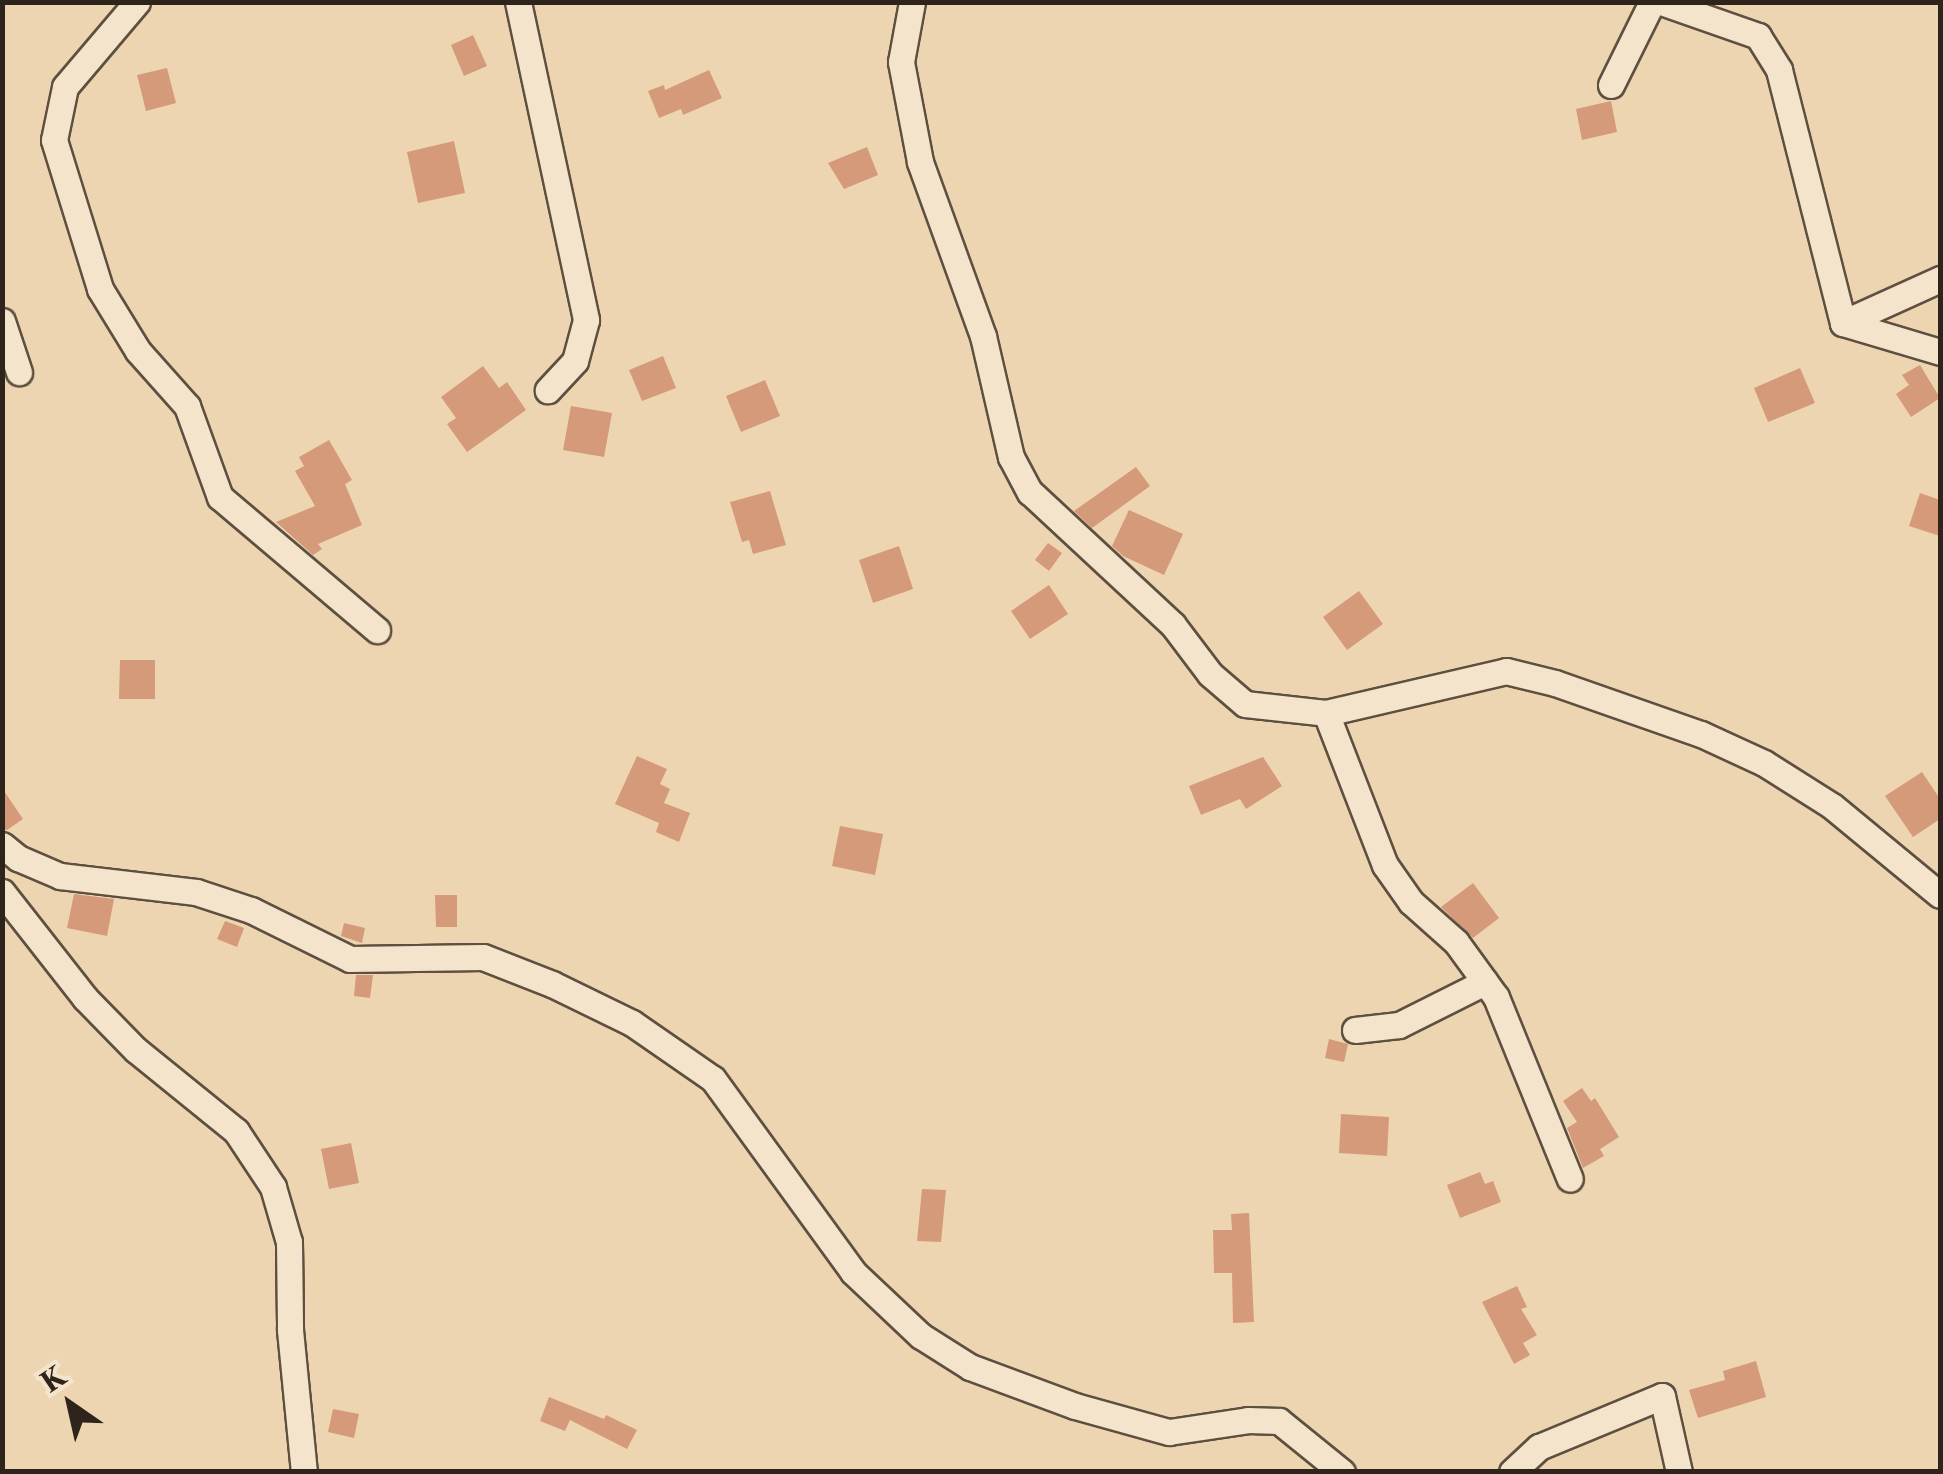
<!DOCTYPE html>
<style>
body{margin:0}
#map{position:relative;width:1943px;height:1474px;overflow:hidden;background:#eed5b1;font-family:"Libre Caslon Text",serif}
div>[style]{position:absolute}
.building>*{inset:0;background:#d49a79}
.roads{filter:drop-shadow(2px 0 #5e5040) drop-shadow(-2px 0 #5e5040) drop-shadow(0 2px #5e5040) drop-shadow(0 -2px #5e5040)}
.minor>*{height:25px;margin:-12.5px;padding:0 12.5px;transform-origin:12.5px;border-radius:12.5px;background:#f4e4cc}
span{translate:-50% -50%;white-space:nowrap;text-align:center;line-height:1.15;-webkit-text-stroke:10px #f4e4cc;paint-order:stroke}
.frame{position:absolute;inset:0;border:5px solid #2e241b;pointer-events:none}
.north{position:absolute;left:20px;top:1354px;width:100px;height:100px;-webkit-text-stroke:8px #f4e4cc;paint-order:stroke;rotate:326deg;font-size:28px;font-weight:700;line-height:40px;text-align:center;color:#2e241b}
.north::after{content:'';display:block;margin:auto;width:35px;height:45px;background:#2e241b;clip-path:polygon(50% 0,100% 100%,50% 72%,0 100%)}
</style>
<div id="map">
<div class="building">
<i style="clip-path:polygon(473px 35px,487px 66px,464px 76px,451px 45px)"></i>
<i style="clip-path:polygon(167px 68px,176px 103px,146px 111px,137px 75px)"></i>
<i style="clip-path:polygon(709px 70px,722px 98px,683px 115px,681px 109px,659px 118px,648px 91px,664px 85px,665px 90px)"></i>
<i style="clip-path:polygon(1611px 101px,1617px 132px,1582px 140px,1576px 109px)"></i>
<i style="clip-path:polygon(454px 141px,465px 193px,418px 203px,407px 152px)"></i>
<i style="clip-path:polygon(867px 147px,878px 175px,844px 189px,828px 163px)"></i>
<i style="clip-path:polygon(663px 356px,676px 388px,642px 401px,629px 370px)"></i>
<i style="clip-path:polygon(1920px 365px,1940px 398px,1911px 417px,1896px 394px,1909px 385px,1902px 375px)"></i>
<i style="clip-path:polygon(483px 366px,499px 388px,507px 382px,526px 410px,467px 452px,447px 424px,456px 418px,441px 397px)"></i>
<i style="clip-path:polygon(1800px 368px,1815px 403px,1768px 422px,1754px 388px)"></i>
<i style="clip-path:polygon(765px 380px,780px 416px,741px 432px,726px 396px)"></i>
<i style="clip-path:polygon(571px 406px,612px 413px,604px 457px,563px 450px)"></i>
<i style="clip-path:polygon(329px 440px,352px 480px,345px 484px,362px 525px,318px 544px,322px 549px,313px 555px,276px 522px,315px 506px,295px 471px,304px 466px,299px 457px)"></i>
<i style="clip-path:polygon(1136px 467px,1150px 486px,1092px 528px,1074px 511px)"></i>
<i style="clip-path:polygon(770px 491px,786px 545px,753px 554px,749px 540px,742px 542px,730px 502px)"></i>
<i style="clip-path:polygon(1920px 493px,1940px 500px,1940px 536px,1909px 526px)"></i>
<i style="clip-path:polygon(1129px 510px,1183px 534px,1164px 575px,1123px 556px,1112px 546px)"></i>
<i style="clip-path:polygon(1048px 543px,1062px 553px,1049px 571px,1035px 560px)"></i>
<i style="clip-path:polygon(899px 546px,913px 589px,873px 603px,859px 560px)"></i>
<i style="clip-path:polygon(1049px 585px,1068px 614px,1030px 639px,1011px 611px)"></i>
<i style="clip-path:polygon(1359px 591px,1383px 624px,1347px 650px,1323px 617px)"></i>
<i style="clip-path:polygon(120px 660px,155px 660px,155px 699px,119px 699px)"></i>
<i style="clip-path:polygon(637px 756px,667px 769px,660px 784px,670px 789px,664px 803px,690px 813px,679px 842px,656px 832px,659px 823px,615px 804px)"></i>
<i style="clip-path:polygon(1263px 757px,1282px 786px,1246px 809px,1240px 799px,1201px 815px,1189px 786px)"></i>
<i style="clip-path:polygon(1922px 772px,1940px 799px,1940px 819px,1913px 837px,1885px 796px)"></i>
<i style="clip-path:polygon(2px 788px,23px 819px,7px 830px,2px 829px)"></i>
<i style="clip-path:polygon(840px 826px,883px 834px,875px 875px,832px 866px)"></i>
<i style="clip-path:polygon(1473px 883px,1499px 918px,1473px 938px,1441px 907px)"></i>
<i style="clip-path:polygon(74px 894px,114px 899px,107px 936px,67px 928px)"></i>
<i style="clip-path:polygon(435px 895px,457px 895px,457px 927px,436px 927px)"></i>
<i style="clip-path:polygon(225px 921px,244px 928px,237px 947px,217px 939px)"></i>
<i style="clip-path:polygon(344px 923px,365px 928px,362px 943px,341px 936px)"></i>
<i style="clip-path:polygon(356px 975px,373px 975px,370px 998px,354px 996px)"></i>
<i style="clip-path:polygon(1329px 1039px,1348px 1044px,1344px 1062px,1325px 1058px)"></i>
<i style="clip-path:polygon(1582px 1088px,1591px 1101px,1595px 1098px,1619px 1137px,1600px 1149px,1604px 1156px,1583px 1168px,1567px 1128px,1577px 1122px,1563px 1101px)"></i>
<i style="clip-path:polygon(1341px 1114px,1389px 1117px,1387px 1156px,1339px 1153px)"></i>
<i style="clip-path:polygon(351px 1143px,359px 1183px,329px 1189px,321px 1149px)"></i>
<i style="clip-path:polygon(1480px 1172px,1485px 1184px,1493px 1181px,1501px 1202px,1460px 1218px,1447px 1185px)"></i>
<i style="clip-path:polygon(922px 1189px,946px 1190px,941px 1242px,917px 1241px)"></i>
<i style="clip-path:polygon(1249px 1213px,1254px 1322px,1233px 1323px,1232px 1273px,1214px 1273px,1213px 1230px,1232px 1230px,1231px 1214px)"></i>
<i style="clip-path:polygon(1517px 1286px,1527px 1307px,1521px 1309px,1537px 1335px,1523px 1343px,1530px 1355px,1514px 1364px,1482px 1302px)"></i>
<i style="clip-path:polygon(1756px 1361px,1766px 1397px,1698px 1418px,1689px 1390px,1725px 1380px,1723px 1371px)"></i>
<i style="clip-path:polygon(549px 1397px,604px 1419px,606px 1415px,637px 1430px,627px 1449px,570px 1420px,565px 1431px,540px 1421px)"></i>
<i style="clip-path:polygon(333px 1409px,359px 1414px,354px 1438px,328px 1432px)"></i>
</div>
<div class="roads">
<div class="minor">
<i style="left:137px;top:2px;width:111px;rotate:130.3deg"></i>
<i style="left:65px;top:87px;width:54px;rotate:101.7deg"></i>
<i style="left:54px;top:140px;width:156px;rotate:72.8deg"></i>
<i style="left:100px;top:289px;width:73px;rotate:58.5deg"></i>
<i style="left:138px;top:351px;width:74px;rotate:48.3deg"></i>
<i style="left:187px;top:406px;width:97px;rotate:70.1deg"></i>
<i style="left:220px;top:497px;width:206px;rotate:40.3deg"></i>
<i style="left:518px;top:2px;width:325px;rotate:77.9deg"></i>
<i style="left:586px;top:320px;width:42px;rotate:105deg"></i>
<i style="left:575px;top:361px;width:40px;rotate:133deg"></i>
<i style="left:912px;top:2px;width:61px;rotate:100.4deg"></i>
<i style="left:901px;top:62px;width:102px;rotate:79.2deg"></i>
<i style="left:920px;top:162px;width:185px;rotate:70.1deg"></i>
<i style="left:983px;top:336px;width:124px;rotate:77deg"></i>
<i style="left:1011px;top:457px;width:40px;rotate:62deg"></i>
<i style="left:1030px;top:492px;width:195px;rotate:42.9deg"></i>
<i style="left:1173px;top:625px;width:61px;rotate:52.9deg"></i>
<i style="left:1210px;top:674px;width:46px;rotate:40.6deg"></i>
<i style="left:1245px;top:704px;width:81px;rotate:6.3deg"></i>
<i style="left:1326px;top:713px;width:185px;rotate:-13.1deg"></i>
<i style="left:1506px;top:671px;width:50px;rotate:13.8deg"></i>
<i style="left:1555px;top:683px;width:155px;rotate:19.3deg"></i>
<i style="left:1701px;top:734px;width:69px;rotate:24.7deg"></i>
<i style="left:1764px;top:763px;width:80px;rotate:32.3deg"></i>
<i style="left:1832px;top:806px;width:140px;rotate:39.5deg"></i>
<i style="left:1661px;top:2px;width:103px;rotate:19.3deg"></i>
<i style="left:1758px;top:36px;width:40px;rotate:58deg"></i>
<i style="left:1779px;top:70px;width:261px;rotate:75.8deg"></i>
<i style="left:1843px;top:323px;width:107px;rotate:-24.4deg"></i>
<i style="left:1611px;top:85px;width:93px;rotate:-63.7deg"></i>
<i style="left:2px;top:321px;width:54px;rotate:71.6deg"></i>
<i style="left:1843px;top:323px;width:101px;rotate:16.6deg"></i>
<i style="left:1326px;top:713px;width:163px;rotate:68.8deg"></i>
<i style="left:1385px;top:865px;width:45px;rotate:54.9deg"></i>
<i style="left:1411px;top:902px;width:60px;rotate:41.6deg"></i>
<i style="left:1456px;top:942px;width:68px;rotate:54deg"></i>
<i style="left:1496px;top:997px;width:196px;rotate:67.9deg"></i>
<i style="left:2px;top:845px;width:21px;rotate:39deg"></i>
<i style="left:18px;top:858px;width:46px;rotate:23.2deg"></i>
<i style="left:60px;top:876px;width:137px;rotate:6.7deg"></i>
<i style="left:196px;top:892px;width:58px;rotate:18.1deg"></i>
<i style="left:251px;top:910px;width:110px;rotate:26.3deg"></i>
<i style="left:350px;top:959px;width:133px;rotate:-0.9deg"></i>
<i style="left:483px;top:957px;width:74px;rotate:21.4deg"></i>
<i style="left:552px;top:984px;width:89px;rotate:26deg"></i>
<i style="left:632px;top:1023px;width:98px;rotate:34.7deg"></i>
<i style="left:713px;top:1079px;width:238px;rotate:54deg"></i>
<i style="left:853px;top:1272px;width:93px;rotate:43.3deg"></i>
<i style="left:921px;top:1336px;width:58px;rotate:32.3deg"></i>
<i style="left:970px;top:1367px;width:112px;rotate:20.4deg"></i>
<i style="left:1075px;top:1406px;width:98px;rotate:15.5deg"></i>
<i style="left:1169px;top:1432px;width:80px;rotate:-8.6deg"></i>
<i style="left:1248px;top:1420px;width:31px;rotate:2deg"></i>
<i style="left:1279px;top:1421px;width:81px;rotate:39deg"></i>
<i style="left:2px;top:892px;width:135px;rotate:51.9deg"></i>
<i style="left:85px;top:998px;width:73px;rotate:45.6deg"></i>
<i style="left:136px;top:1050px;width:129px;rotate:39deg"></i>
<i style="left:236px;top:1131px;width:67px;rotate:56.5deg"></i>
<i style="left:273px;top:1187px;width:57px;rotate:73.8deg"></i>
<i style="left:289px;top:1242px;width:88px;rotate:89.3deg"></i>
<i style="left:290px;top:1330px;width:143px;rotate:84.4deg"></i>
<i style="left:1355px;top:1030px;width:44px;rotate:-6.5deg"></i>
<i style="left:1399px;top:1025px;width:96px;rotate:-26.6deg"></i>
<i style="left:1512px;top:1472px;width:37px;rotate:-43deg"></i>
<i style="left:1539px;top:1447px;width:133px;rotate:-22.5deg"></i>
<i style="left:1662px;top:1396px;width:78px;rotate:77.4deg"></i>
</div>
</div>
<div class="frame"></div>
<div class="north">K</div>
</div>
